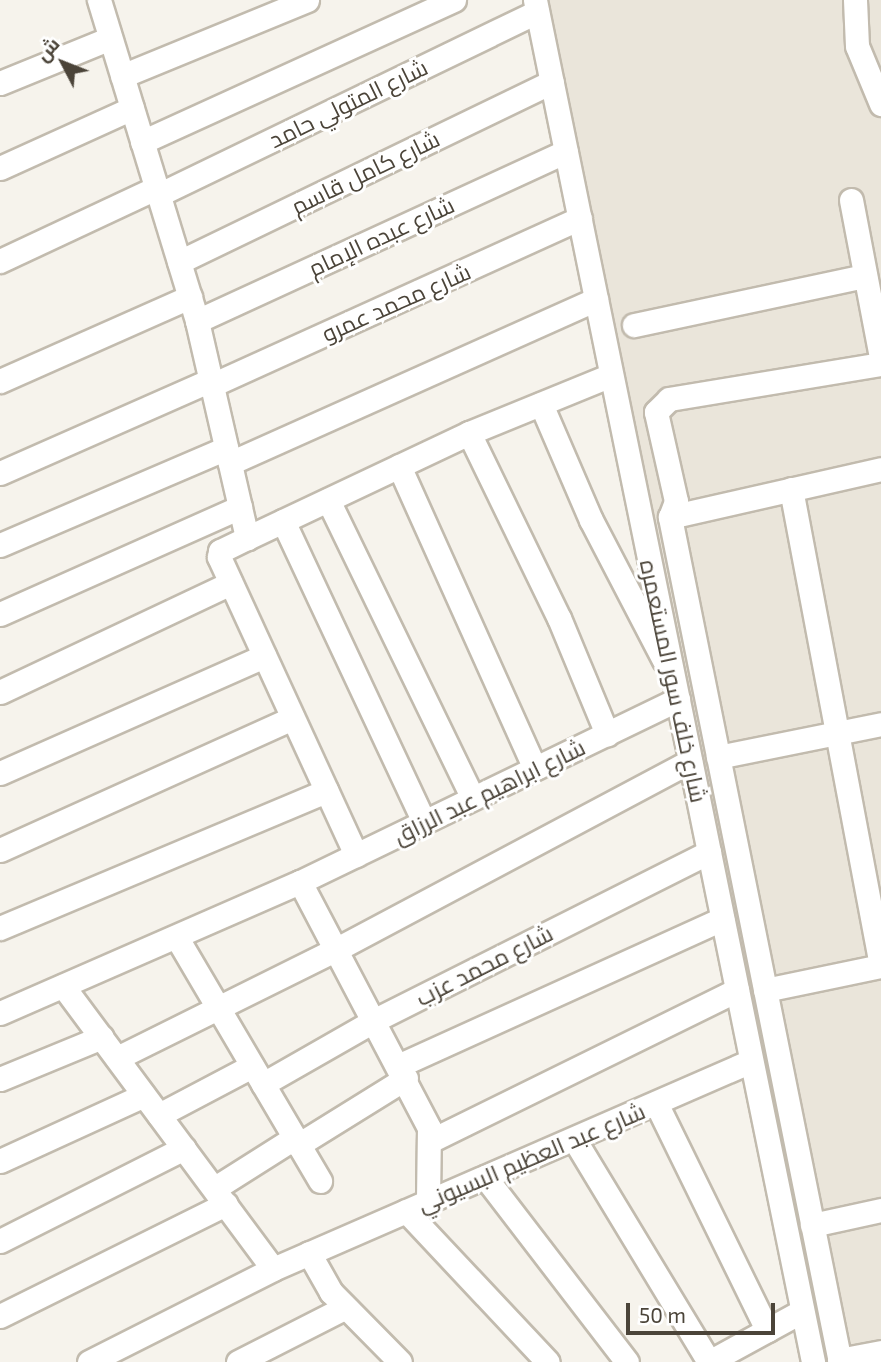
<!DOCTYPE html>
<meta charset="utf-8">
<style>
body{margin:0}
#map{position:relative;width:881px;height:1362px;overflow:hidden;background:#f6f3ec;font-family:"Exo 2",Cairo,sans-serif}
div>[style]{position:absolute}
.residential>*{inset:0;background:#eae5da}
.roads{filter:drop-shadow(2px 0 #c2bbae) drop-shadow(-2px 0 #c2bbae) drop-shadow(0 2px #c2bbae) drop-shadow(0 -2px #c2bbae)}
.minor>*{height:23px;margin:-11.5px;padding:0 11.5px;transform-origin:11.5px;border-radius:11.5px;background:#fff}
span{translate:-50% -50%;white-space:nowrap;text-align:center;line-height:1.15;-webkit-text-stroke:6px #fff;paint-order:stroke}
.street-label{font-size:23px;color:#4b4439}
.north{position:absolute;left:28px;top:28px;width:70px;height:70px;-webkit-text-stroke:5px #fff;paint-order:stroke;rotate:312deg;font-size:19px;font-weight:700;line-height:28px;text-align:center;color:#4b4439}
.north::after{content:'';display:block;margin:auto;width:24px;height:32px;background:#4b4439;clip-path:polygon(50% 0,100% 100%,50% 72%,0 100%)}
.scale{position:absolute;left:626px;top:1303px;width:149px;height:32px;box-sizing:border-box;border:4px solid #4b4439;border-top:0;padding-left:9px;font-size:21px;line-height:24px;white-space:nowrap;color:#4b4439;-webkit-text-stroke:5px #fff;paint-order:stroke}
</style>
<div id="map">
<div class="residential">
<i style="clip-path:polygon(544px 0,881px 0,881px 1362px,821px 1362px)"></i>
</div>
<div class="roads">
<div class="minor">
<i style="left:99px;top:0;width:336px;rotate:73deg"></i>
<i style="left:197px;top:321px;width:223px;rotate:77deg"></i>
<i style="left:247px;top:538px;width:30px;rotate:154deg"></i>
<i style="left:220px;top:551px;width:6px;rotate:99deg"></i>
<i style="left:219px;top:557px;width:328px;rotate:65.3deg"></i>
<i style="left:535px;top:0;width:1390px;rotate:78.46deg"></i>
<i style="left:855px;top:0;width:46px;rotate:87.5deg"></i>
<i style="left:857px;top:46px;width:63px;rotate:67.5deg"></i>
<i style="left:122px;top:76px;width:200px;rotate:-22.3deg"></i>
<i style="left:0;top:83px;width:119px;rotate:-22.2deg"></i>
<i style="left:142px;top:142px;width:343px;rotate:-24.5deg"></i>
<i style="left:0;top:168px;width:145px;rotate:-24.4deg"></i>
<i style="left:158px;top:195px;width:421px;rotate:-25.8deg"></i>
<i style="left:851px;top:200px;width:161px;rotate:79.2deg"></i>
<i style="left:0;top:261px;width:172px;rotate:-25.1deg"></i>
<i style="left:179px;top:262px;width:414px;rotate:-25.8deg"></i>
<i style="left:197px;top:321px;width:406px;rotate:-24.7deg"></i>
<i style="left:634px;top:325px;width:236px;rotate:-12deg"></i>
<i style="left:0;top:381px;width:208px;rotate:-23.9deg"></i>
<i style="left:212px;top:385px;width:404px;rotate:-24.4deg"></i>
<i style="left:541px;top:404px;width:126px;rotate:66.7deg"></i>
<i style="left:591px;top:520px;width:158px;rotate:62.5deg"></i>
<i style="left:469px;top:433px;width:206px;rotate:64.1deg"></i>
<i style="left:559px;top:618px;width:126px;rotate:67.5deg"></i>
<i style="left:230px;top:463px;width:401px;rotate:-24.1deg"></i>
<i style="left:399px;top:466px;width:331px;rotate:65.8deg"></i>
<i style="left:0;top:473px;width:231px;rotate:-23.8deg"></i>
<i style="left:791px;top:489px;width:484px;rotate:79.3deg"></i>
<i style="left:328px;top:500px;width:331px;rotate:64.1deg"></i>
<i style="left:670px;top:517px;width:216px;rotate:-12.8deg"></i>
<i style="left:283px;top:521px;width:332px;rotate:64.9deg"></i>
<i style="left:247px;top:538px;width:246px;rotate:-25.3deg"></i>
<i style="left:469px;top:433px;width:153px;rotate:-22.2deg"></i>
<i style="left:0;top:545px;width:246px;rotate:-23.2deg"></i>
<i style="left:0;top:614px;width:263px;rotate:-24deg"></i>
<i style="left:0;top:692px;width:255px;rotate:-25.3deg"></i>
<i style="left:718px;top:757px;width:166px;rotate:-11.4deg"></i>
<i style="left:0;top:773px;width:289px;rotate:-23.9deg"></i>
<i style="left:0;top:850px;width:321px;rotate:-24.3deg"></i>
<i style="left:300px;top:882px;width:278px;rotate:62.3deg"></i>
<i style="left:429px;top:1128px;width:74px;rotate:90.8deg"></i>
<i style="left:0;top:928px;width:354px;rotate:-22.8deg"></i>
<i style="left:177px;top:938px;width:282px;rotate:59.5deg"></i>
<i style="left:63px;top:986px;width:352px;rotate:53.4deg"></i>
<i style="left:765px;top:990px;width:118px;rotate:-11.7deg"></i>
<i style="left:0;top:1013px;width:327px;rotate:-23.6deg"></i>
<i style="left:300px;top:882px;width:420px;rotate:-25.8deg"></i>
<i style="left:117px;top:1058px;width:246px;rotate:-26.4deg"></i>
<i style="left:337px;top:949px;width:400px;rotate:-28deg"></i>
<i style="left:400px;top:1065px;width:354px;rotate:-24.4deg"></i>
<i style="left:0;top:1079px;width:110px;rotate:-22.4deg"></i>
<i style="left:263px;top:1084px;width:129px;rotate:-29.7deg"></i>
<i style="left:375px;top:1020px;width:374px;rotate:-26.7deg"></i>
<i style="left:656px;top:1103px;width:253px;rotate:63.9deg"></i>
<i style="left:159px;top:1115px;width:105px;rotate:-27.8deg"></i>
<i style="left:574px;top:1139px;width:261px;rotate:58.8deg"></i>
<i style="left:432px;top:1140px;width:340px;rotate:-26.2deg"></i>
<i style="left:298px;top:1145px;width:127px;rotate:-31.8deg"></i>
<i style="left:0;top:1161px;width:158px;rotate:-24.6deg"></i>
<i style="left:485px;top:1177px;width:233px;rotate:52.5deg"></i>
<i style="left:215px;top:1188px;width:93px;rotate:-32.3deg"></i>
<i style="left:406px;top:1211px;width:207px;rotate:46.8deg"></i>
<i style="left:812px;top:1225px;width:71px;rotate:-12.3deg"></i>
<i style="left:0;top:1241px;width:206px;rotate:-26.8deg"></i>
<i style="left:309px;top:1253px;width:45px;rotate:60.6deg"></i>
<i style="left:331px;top:1292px;width:98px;rotate:45.4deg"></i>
<i style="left:0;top:1316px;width:252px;rotate:-26.4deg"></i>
<i style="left:839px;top:1360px;width:43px;rotate:-10.8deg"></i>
<i style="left:89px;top:1362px;width:206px;rotate:-26.8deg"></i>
<i style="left:273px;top:1269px;width:521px;rotate:-23.52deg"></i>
<i style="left:238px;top:1362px;width:119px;rotate:-27deg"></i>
<i style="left:709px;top:1362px;width:106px;rotate:-28.7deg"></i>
<i style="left:840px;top:1362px;width:862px;rotate:-101.38deg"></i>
<i style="left:670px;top:517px;width:17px;rotate:-69deg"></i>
<i style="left:676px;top:501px;width:91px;rotate:-102.7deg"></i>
<i style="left:656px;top:412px;width:18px;rotate:-45deg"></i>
<i style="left:669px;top:399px;width:215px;rotate:-9.4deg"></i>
</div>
</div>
<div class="street-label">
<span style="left:348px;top:103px;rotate:-26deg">شارع المتولي حامد</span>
<span style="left:365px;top:172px;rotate:-26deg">شارع كامل قاسم</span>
<span style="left:381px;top:236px;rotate:-25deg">شارع عبده الإمام</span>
<span style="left:396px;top:302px;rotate:-24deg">شارع محمد عمرو</span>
<span style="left:674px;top:681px;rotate:78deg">شارع خلف سور المستعمره</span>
<span style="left:489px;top:791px;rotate:-26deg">شارع ابراهيم عبد الرزاق</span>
<span style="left:484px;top:965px;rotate:-27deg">شارع محمد عزب</span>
<span style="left:531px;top:1157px;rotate:-23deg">شارع عبد العظيم البسيوني</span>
</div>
<div class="north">ش</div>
<div class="scale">50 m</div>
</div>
